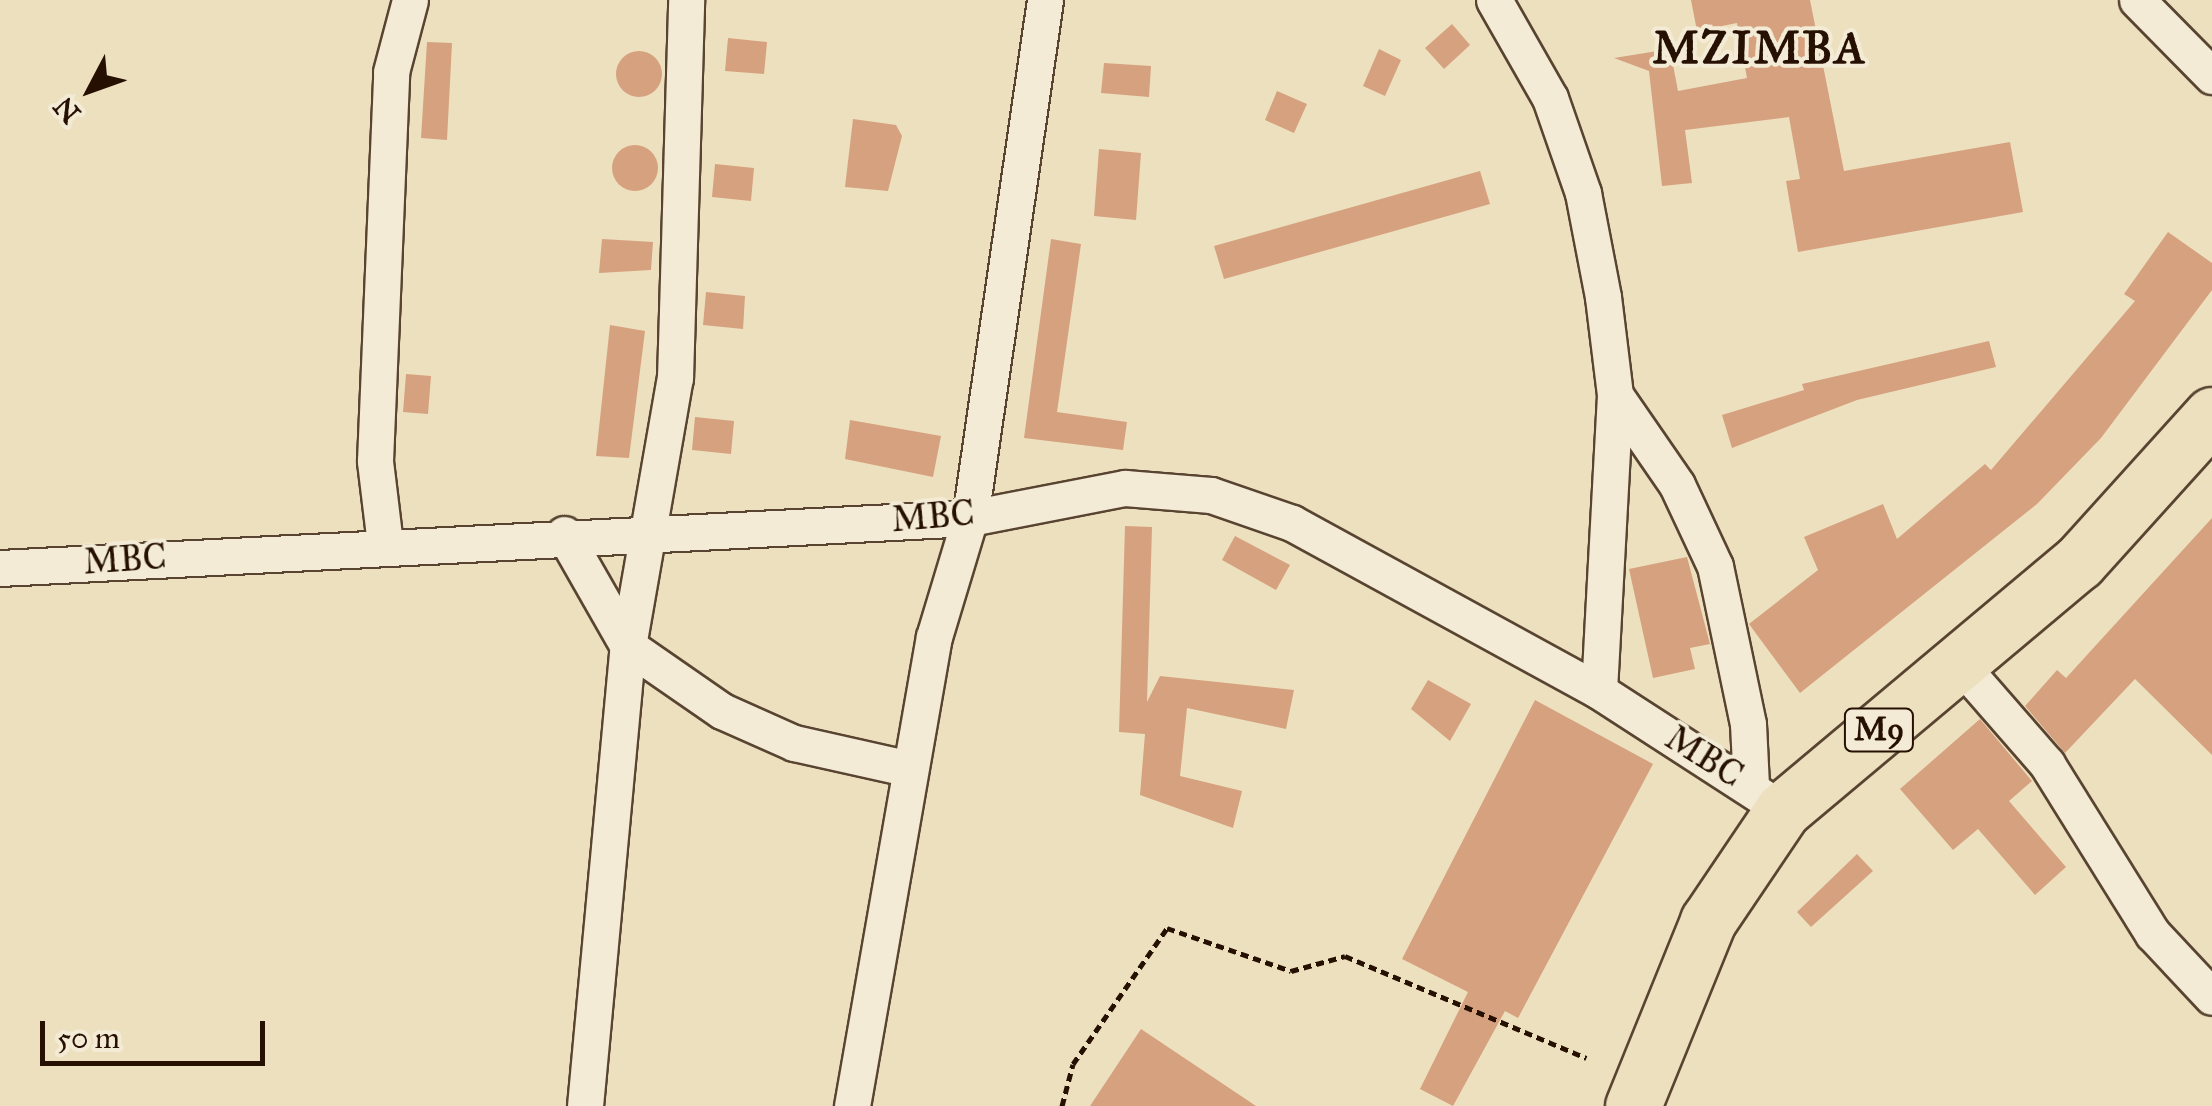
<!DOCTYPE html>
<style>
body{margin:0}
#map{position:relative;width:2212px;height:1106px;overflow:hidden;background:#ede0be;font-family:"IM FELL Great Primer",serif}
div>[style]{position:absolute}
.building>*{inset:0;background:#d6a17f}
.round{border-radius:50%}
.path>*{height:5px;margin-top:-2.5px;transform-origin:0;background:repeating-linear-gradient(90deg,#261002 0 8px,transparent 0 13px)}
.roads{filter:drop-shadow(2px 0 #584431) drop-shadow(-2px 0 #584431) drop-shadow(0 2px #584431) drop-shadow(0 -2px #584431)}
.street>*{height:35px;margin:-17.5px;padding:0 17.5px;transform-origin:17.5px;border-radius:17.5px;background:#f3ebd5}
.primary>*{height:55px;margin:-27.5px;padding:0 27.5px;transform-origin:27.5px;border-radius:27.5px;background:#ede0be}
span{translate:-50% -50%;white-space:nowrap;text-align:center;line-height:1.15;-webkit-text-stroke:8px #f3ebd5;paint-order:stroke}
.shield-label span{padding:2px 8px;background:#f3ebd5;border:2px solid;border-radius:8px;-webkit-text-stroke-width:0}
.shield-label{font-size:32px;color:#261002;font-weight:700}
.street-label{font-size:35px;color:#261002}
.district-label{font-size:45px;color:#261002;font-weight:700;letter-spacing:2.5px}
.north{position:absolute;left:40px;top:40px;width:100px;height:100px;-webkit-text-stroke:8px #f3ebd5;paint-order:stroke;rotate:229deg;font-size:28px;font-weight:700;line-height:40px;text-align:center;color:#261002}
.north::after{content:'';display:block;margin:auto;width:35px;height:45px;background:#261002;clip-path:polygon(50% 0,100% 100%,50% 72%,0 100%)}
.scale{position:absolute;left:40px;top:1021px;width:225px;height:45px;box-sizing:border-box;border:5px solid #261002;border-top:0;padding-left:12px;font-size:30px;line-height:35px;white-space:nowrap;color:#261002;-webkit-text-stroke:8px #f3ebd5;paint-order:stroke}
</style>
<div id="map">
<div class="building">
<i style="clip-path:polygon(1691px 0,1810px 0,1844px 171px,2010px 142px,2023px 212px,1798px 252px,1786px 181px,1800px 179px,1789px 117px,1685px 130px,1692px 183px,1662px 186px,1649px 71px,1614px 58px,1670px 49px,1678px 91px,1747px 78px,1737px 23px,1697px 31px)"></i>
<i style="clip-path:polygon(1452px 24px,1470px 45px,1444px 69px,1425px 48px)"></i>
<i style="clip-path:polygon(728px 38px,767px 42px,764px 74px,725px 71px)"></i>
<i style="clip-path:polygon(427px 42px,452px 43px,447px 140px,421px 138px)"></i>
<i style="clip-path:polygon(1379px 49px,1401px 60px,1385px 96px,1363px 86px)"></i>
<i class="round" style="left:616px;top:51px;width:46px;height:46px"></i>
<i style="clip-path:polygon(1104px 63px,1151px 66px,1149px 97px,1101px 93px)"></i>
<i style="clip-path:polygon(1277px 91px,1307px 104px,1294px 133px,1265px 120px)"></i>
<i style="clip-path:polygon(853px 119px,896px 125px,902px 136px,888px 191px,845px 187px)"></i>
<i class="round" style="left:612px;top:145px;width:46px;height:46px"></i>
<i style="clip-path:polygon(1099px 149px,1141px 153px,1136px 220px,1094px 216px)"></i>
<i style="clip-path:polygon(715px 164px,754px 168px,751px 201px,712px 197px)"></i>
<i style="clip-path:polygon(1480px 171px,1490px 204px,1224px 279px,1214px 246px)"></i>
<i style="clip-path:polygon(2168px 232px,2212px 263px,2212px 290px,2101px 438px,2037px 504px,1800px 693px,1749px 624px,1818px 570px,1804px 537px,1883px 504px,1897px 539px,1985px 464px,1991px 470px,2135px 301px,2124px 294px)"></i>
<i style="clip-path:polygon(602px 239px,653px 242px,651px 270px,599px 273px)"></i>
<i style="clip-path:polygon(1051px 239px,1081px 244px,1057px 412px,1127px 422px,1123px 450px,1024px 438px)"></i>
<i style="clip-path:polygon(706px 292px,745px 296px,743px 329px,703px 325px)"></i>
<i style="clip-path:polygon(610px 325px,645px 331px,629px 458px,596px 456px)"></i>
<i style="clip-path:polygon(1989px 341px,1996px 367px,1857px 400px,1732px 448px,1722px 415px,1804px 390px,1802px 384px)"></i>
<i style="clip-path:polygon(406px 374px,431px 376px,428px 414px,403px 412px)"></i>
<i style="clip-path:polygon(695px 417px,734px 421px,731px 454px,692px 450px)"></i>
<i style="clip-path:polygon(850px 420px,941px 436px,933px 477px,845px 459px)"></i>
<i style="clip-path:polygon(2212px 518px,2212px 755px,2135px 679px,2065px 753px,2025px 706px,2057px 670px,2066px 678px)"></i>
<i style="clip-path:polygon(1125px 526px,1152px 527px,1147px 702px,1160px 676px,1294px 690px,1286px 729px,1187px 708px,1180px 776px,1242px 791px,1233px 828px,1140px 795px,1145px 734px,1119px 732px)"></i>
<i style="clip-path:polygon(1235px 536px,1290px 565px,1276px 590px,1222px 560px)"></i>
<i style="clip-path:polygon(1687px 557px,1710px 644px,1690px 648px,1695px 669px,1653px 678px,1629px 569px)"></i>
<i style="clip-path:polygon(1428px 680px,1471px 704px,1450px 741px,1411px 709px)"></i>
<i style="clip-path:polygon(1535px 700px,1653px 764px,1518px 1018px,1505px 1011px,1453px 1106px,1420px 1089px,1468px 992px,1402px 959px)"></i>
<i style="clip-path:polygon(1980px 719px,2032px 781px,2009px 801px,2066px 867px,2035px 895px,1978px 829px,1953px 850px,1900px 789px)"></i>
<i style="clip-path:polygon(1857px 854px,1873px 871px,1811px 927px,1797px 912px)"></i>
<i style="clip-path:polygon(1141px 1029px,1256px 1106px,1090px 1106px)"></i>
</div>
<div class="path">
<i style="left:1062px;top:1106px;width:43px;rotate:-75.3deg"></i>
<i style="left:1073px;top:1064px;width:165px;rotate:-55.3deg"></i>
<i style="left:1167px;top:928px;width:131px;rotate:19.1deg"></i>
<i style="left:1291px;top:971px;width:56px;rotate:-15.5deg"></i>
<i style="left:1345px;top:956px;width:262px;rotate:22.9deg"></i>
</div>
<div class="roads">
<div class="street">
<i style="left:1494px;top:0;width:113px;rotate:60.3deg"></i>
<i style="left:1550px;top:98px;width:101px;rotate:70.8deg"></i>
<i style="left:1583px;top:193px;width:106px;rotate:79.1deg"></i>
<i style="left:1603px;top:297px;width:99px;rotate:83deg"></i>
<i style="left:1615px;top:395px;width:296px;rotate:93.1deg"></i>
<i style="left:2137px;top:0;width:107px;rotate:45.4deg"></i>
<i style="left:1615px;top:395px;width:109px;rotate:55.4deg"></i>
<i style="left:1677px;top:485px;width:89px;rotate:64.9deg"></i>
<i style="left:1715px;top:566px;width:161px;rotate:78.2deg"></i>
<i style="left:1748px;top:724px;width:61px;rotate:87.2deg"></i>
<i style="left:564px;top:534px;width:129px;rotate:60.3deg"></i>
<i style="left:628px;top:646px;width:114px;rotate:34.7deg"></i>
<i style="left:722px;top:711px;width:79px;rotate:24deg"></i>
<i style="left:794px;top:743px;width:119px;rotate:12.6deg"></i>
<i style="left:385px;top:544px;width:84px;rotate:-96.9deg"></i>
<i style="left:375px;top:461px;width:389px;rotate:-87.6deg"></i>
<i style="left:391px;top:72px;width:74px;rotate:-75.2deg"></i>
<i style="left:0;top:568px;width:971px;rotate:-2.95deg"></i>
<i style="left:970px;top:518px;width:158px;rotate:-11deg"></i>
<i style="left:1125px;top:488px;width:86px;rotate:4.7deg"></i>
<i style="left:1211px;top:495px;width:86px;rotate:19.1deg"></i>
<i style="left:1292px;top:523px;width:350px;rotate:28.7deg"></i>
<i style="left:1599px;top:691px;width:219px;rotate:32.9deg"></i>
<i style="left:1959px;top:663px;width:134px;rotate:48.9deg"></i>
<i style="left:2047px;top:764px;width:200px;rotate:58.1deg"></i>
<i style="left:2153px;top:934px;width:86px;rotate:46.9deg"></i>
<i style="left:585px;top:1106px;width:462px;rotate:-84.7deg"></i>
<i style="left:628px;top:646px;width:272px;rotate:-80.1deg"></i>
<i style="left:675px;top:378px;width:378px;rotate:-88.3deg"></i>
<i style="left:852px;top:1106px;width:476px;rotate:-80.1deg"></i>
<i style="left:934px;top:637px;width:124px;rotate:-73.2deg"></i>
<i style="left:970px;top:518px;width:523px;rotate:-81.76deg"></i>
</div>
<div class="primary">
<i style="left:1633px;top:1106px;width:200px;rotate:-67.9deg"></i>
<i style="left:1708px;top:921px;width:134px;rotate:-56deg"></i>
<i style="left:1783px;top:810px;width:386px;rotate:-40deg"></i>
<i style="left:2079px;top:562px;width:198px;rotate:-47.9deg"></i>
</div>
</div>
<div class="shield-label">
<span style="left:1879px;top:730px">M9</span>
</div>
<div class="street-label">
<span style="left:933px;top:517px;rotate:-5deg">MBC</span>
<span style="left:125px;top:560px;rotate:-4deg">MBC</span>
<span style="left:1704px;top:757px;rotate:32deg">MBC</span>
</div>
<div class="district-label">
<span style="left:1760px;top:48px">MZIMBA</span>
</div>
<div class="north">N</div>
<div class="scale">50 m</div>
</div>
